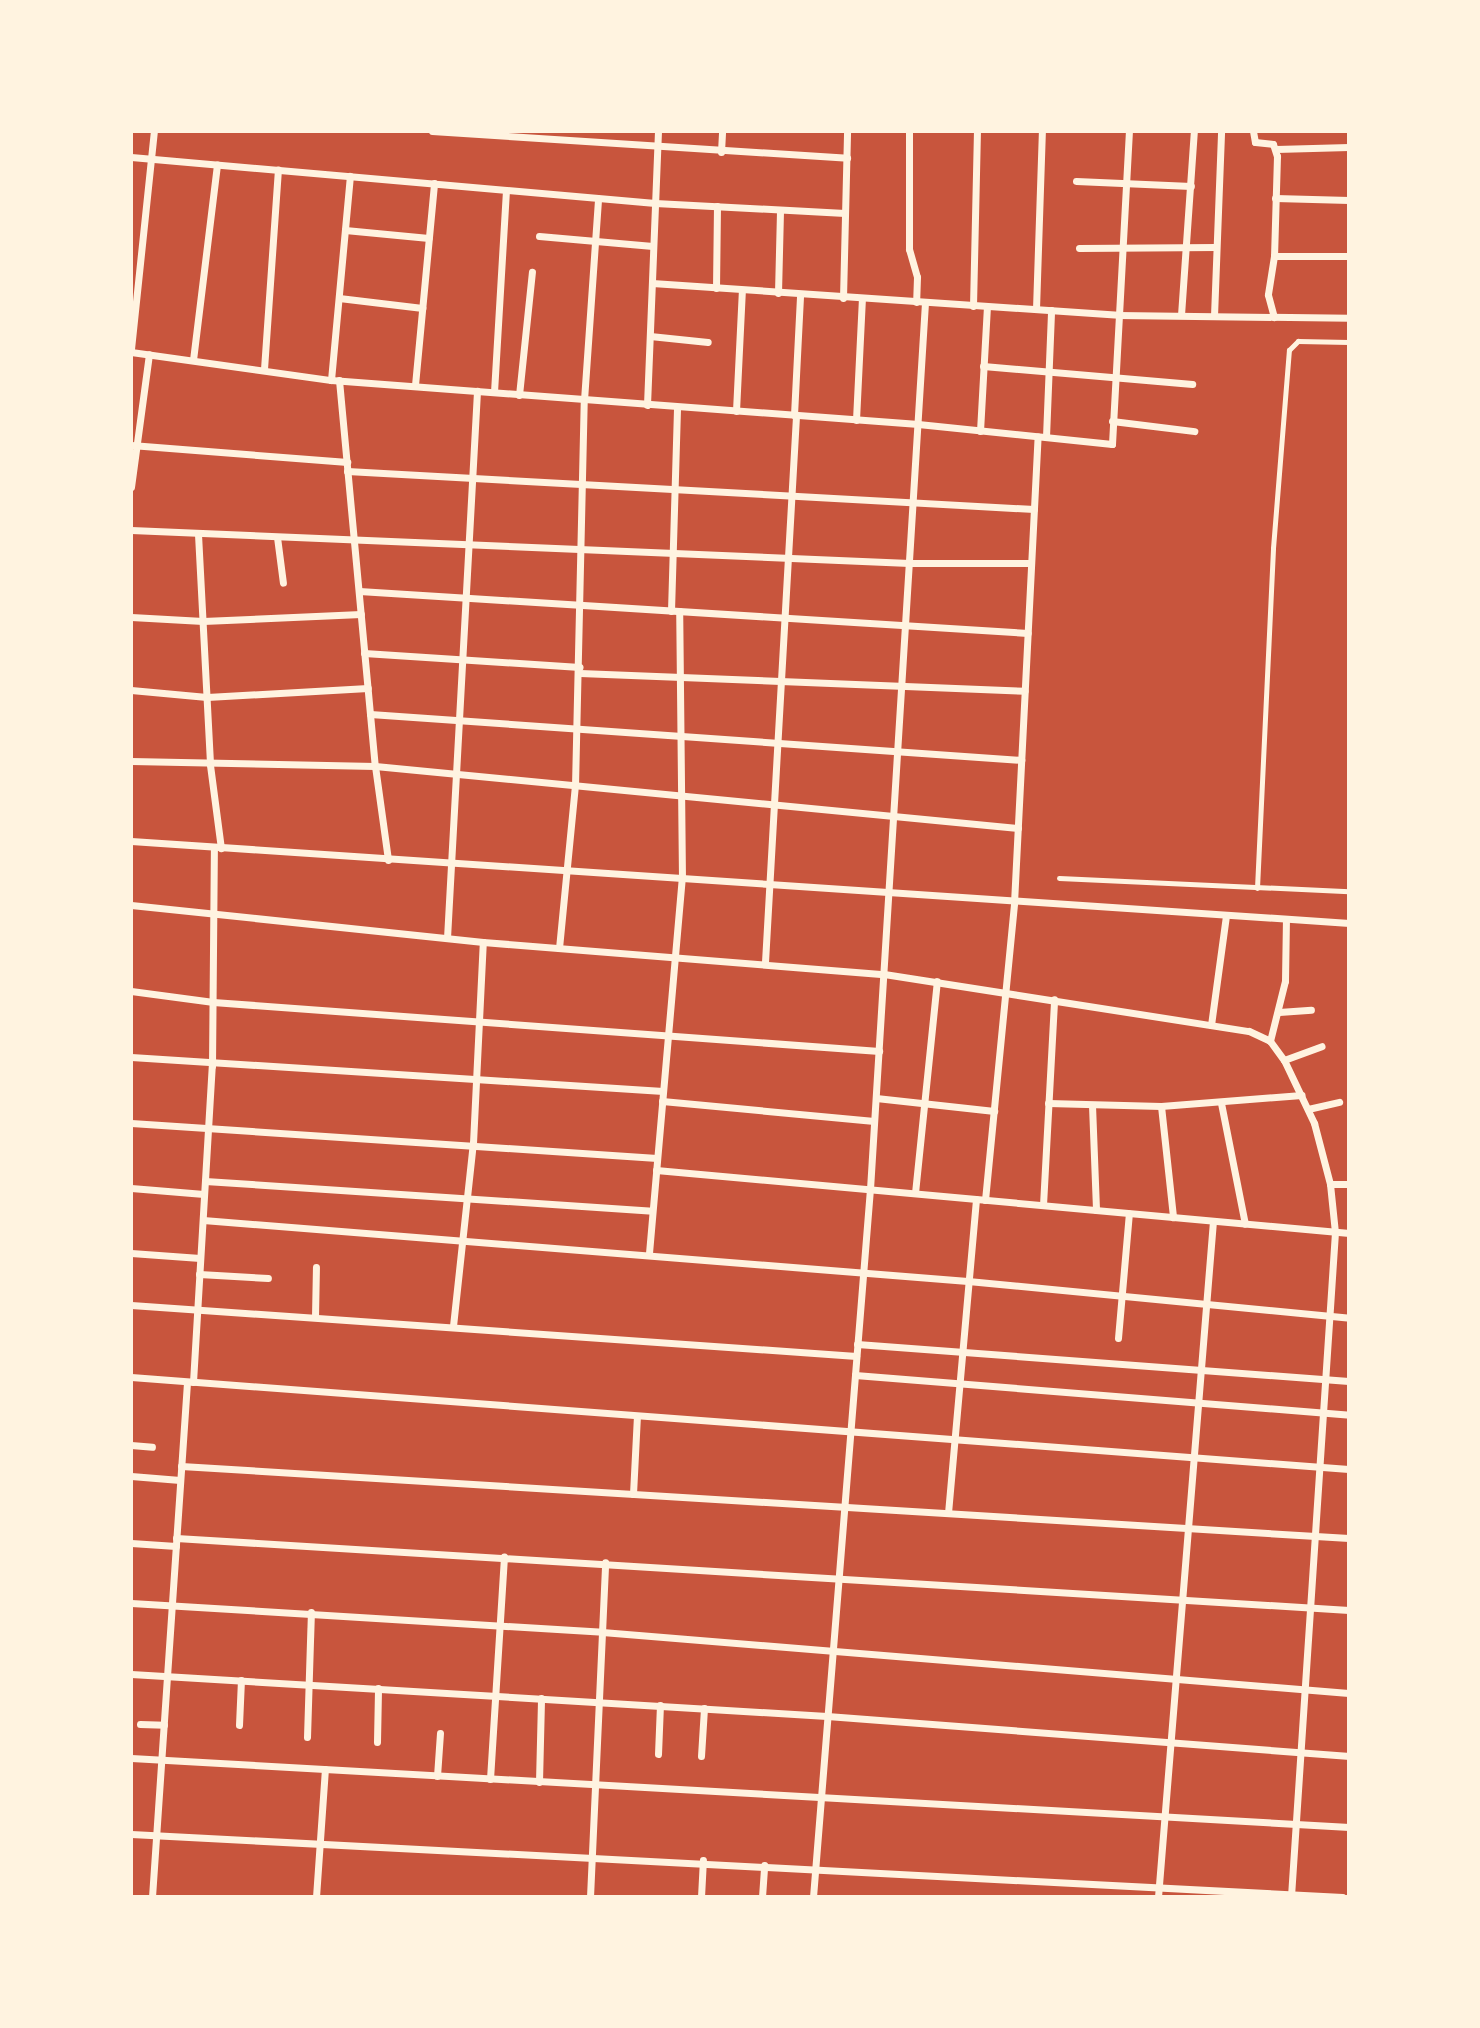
<!DOCTYPE html>
<style>
body{margin:0}
#map{position:relative;width:1480px;height:2028px;overflow:hidden;background:#c8553d;font-family:"IBM Plex Sans",sans-serif}
div>[style]{position:absolute}
.service>*{height:5px;margin:-2.5px;padding:0 2.5px;transform-origin:2.5px;border-radius:2.5px;background:#fff3e0}
.minor>*{height:7px;margin:-3.5px;padding:0 3.5px;transform-origin:3.5px;border-radius:3.5px;background:#fff3e0}
span{translate:-50% -50%;white-space:nowrap;text-align:center;line-height:1.15;-webkit-text-stroke:5px #fff3e0;paint-order:stroke}
.frame{position:absolute;inset:0;border:133px solid #fff3e0;pointer-events:none}
</style>
<div id="map">
<div class="service">
<i style="left:1059px;top:878px;width:290px;rotate:2.6deg"></i>
<i style="left:1257px;top:888px;width:340px;rotate:-87.3deg"></i>
<i style="left:1273px;top:548px;width:199px;rotate:-85.4deg"></i>
<i style="left:1289px;top:350px;width:13px;rotate:-45deg"></i>
<i style="left:1298px;top:341px;width:51px;rotate:1.1deg"></i>
</div>
<div class="minor">
<i style="left:432px;top:131px;width:416px;rotate:3.7deg"></i>
<i style="left:909px;top:131px;width:118px;rotate:90deg"></i>
<i style="left:909px;top:249px;width:29px;rotate:74deg"></i>
<i style="left:917px;top:277px;width:25px;rotate:92deg"></i>
<i style="left:1253px;top:131px;width:11px;rotate:80deg"></i>
<i style="left:1255px;top:142px;width:18px;rotate:6deg"></i>
<i style="left:1273px;top:144px;width:13px;rotate:72deg"></i>
<i style="left:1277px;top:156px;width:100px;rotate:91.7deg"></i>
<i style="left:1274px;top:256px;width:39px;rotate:99deg"></i>
<i style="left:1268px;top:295px;width:23px;rotate:75deg"></i>
<i style="left:1276px;top:149px;width:73px;rotate:-1.6deg"></i>
<i style="left:721px;top:152px;width:21px;rotate:-87deg"></i>
<i style="left:131px;top:157px;width:526px;rotate:5.02deg"></i>
<i style="left:655px;top:203px;width:190px;rotate:3deg"></i>
<i style="left:1076px;top:181px;width:115px;rotate:2.5deg"></i>
<i style="left:1275px;top:198px;width:74px;rotate:1.5deg"></i>
<i style="left:345px;top:230px;width:84px;rotate:5.4deg"></i>
<i style="left:539px;top:236px;width:114px;rotate:5deg"></i>
<i style="left:1079px;top:248px;width:137px;rotate:-0.4deg"></i>
<i style="left:1274px;top:256px;width:75px"></i>
<i style="left:652px;top:283px;width:467px;rotate:3.9deg"></i>
<i style="left:1118px;top:315px;width:231px;rotate:0.7deg"></i>
<i style="left:716px;top:288px;width:82px;rotate:-89.3deg"></i>
<i style="left:778px;top:293px;width:83px;rotate:-88.6deg"></i>
<i style="left:339px;top:298px;width:84px;rotate:6.9deg"></i>
<i style="left:843px;top:298px;width:167px;rotate:-88.6deg"></i>
<i style="left:973px;top:306px;width:175px;rotate:-88.7deg"></i>
<i style="left:1036px;top:309px;width:178px;rotate:-88.1deg"></i>
<i style="left:1181px;top:315px;width:184px;rotate:-86deg"></i>
<i style="left:1214px;top:316px;width:185px;rotate:-87.8deg"></i>
<i style="left:650px;top:336px;width:58px;rotate:5.9deg"></i>
<i style="left:131px;top:349px;width:219px;rotate:-84deg"></i>
<i style="left:131px;top:352px;width:202px;rotate:8deg"></i>
<i style="left:331px;top:380px;width:589px;rotate:4.29deg"></i>
<i style="left:918px;top:424px;width:195px;rotate:5.9deg"></i>
<i style="left:1112px;top:444px;width:313px;rotate:-86.9deg"></i>
<i style="left:193px;top:360px;width:197px;rotate:-83deg"></i>
<i style="left:983px;top:366px;width:210px;rotate:4.9deg"></i>
<i style="left:264px;top:369px;width:200px;rotate:-86deg"></i>
<i style="left:331px;top:380px;width:205px;rotate:-84.7deg"></i>
<i style="left:339px;top:380px;width:388px;rotate:84.7deg"></i>
<i style="left:375px;top:766px;width:95px;rotate:82.1deg"></i>
<i style="left:415px;top:385px;width:203px;rotate:-84.6deg"></i>
<i style="left:494px;top:392px;width:202px;rotate:-86.6deg"></i>
<i style="left:519px;top:395px;width:124px;rotate:-84deg"></i>
<i style="left:647px;top:405px;width:274px;rotate:-87.7deg"></i>
<i style="left:736px;top:411px;width:121px;rotate:-87.2deg"></i>
<i style="left:794px;top:415px;width:120px;rotate:-87.1deg"></i>
<i style="left:856px;top:420px;width:121px;rotate:-87.2deg"></i>
<i style="left:1112px;top:421px;width:83px;rotate:7deg"></i>
<i style="left:980px;top:431px;width:124px;rotate:-86.8deg"></i>
<i style="left:1046px;top:437px;width:127px;rotate:-87.7deg"></i>
<i style="left:131px;top:445px;width:217px;rotate:4.5deg"></i>
<i style="left:347px;top:471px;width:688px;rotate:3.17deg"></i>
<i style="left:131px;top:487px;width:134px;rotate:-82.3deg"></i>
<i style="left:131px;top:530px;width:779px;rotate:2.43deg"></i>
<i style="left:909px;top:563px;width:122px"></i>
<i style="left:198px;top:534px;width:231px;rotate:87deg"></i>
<i style="left:210px;top:765px;width:84px;rotate:82.5deg"></i>
<i style="left:277px;top:537px;width:46px;rotate:82.6deg"></i>
<i style="left:359px;top:591px;width:670px;rotate:3.59deg"></i>
<i style="left:671px;top:611px;width:204px;rotate:-88.3deg"></i>
<i style="left:131px;top:617px;width:72px;rotate:3.2deg"></i>
<i style="left:203px;top:621px;width:158px;rotate:-2.5deg"></i>
<i style="left:364px;top:653px;width:216px;rotate:3.7deg"></i>
<i style="left:580px;top:673px;width:445px;rotate:2.3deg"></i>
<i style="left:131px;top:690px;width:76px;rotate:5.3deg"></i>
<i style="left:207px;top:697px;width:161px;rotate:-3.2deg"></i>
<i style="left:370px;top:714px;width:653px;rotate:4.04deg"></i>
<i style="left:131px;top:761px;width:244px;rotate:1.2deg"></i>
<i style="left:375px;top:766px;width:646px;rotate:5.51deg"></i>
<i style="left:131px;top:841px;width:1221px;rotate:3.85deg"></i>
<i style="left:131px;top:905px;width:354px;rotate:6deg"></i>
<i style="left:483px;top:942px;width:402px;rotate:4.6deg"></i>
<i style="left:884px;top:974px;width:369px;rotate:8.9deg"></i>
<i style="left:1249px;top:1031px;width:23px;rotate:25deg"></i>
<i style="left:1270px;top:1041px;width:24px;rotate:54deg"></i>
<i style="left:1284px;top:1060px;width:70px;rotate:64.5deg"></i>
<i style="left:1314px;top:1123px;width:63px;rotate:75.3deg"></i>
<i style="left:1330px;top:1184px;width:48px;rotate:84.1deg"></i>
<i style="left:1335px;top:1232px;width:666px;rotate:93.79deg"></i>
<i style="left:447px;top:938px;width:548px;rotate:-86.86deg"></i>
<i style="left:559px;top:948px;width:163px;rotate:-84.4deg"></i>
<i style="left:575px;top:786px;width:386px;rotate:-88.7deg"></i>
<i style="left:584px;top:400px;width:202px;rotate:-86deg"></i>
<i style="left:765px;top:962px;width:547px;rotate:-86.75deg"></i>
<i style="left:131px;top:991px;width:83px;rotate:7.6deg"></i>
<i style="left:213px;top:1002px;width:668px;rotate:4.21deg"></i>
<i style="left:1279px;top:1012px;width:32px;rotate:-4deg"></i>
<i style="left:1211px;top:1025px;width:111px;rotate:-82.2deg"></i>
<i style="left:1270px;top:1041px;width:62px;rotate:-76deg"></i>
<i style="left:1285px;top:981px;width:62px;rotate:-89.1deg"></i>
<i style="left:131px;top:1057px;width:533px;rotate:3.66deg"></i>
<i style="left:1284px;top:1060px;width:40px;rotate:-20.2deg"></i>
<i style="left:876px;top:1098px;width:119px;rotate:6.3deg"></i>
<i style="left:662px;top:1101px;width:213px;rotate:5.4deg"></i>
<i style="left:1048px;top:1103px;width:113px;rotate:1.5deg"></i>
<i style="left:1161px;top:1106px;width:141px;rotate:-4.5deg"></i>
<i style="left:1221px;top:1103px;width:123px;rotate:78.8deg"></i>
<i style="left:1092px;top:1105px;width:105px;rotate:87.8deg"></i>
<i style="left:1161px;top:1106px;width:112px;rotate:83.8deg"></i>
<i style="left:1308px;top:1109px;width:32px;rotate:-13deg"></i>
<i style="left:131px;top:1123px;width:527px;rotate:3.81deg"></i>
<i style="left:656px;top:1170px;width:696px;rotate:5.19deg"></i>
<i style="left:205px;top:1181px;width:448px;rotate:3.8deg"></i>
<i style="left:1330px;top:1184px;width:19px"></i>
<i style="left:131px;top:1188px;width:73px;rotate:4.7deg"></i>
<i style="left:915px;top:1193px;width:213px;rotate:-84.1deg"></i>
<i style="left:985px;top:1200px;width:298px;rotate:-84.4deg"></i>
<i style="left:1014px;top:903px;width:467px;rotate:-87.1deg"></i>
<i style="left:1043px;top:1205px;width:206px;rotate:-86.9deg"></i>
<i style="left:203px;top:1220px;width:767px;rotate:4.56deg"></i>
<i style="left:968px;top:1281px;width:383px;rotate:5.5deg"></i>
<i style="left:131px;top:1253px;width:69px;rotate:4.1deg"></i>
<i style="left:649px;top:1253px;width:375px;rotate:-85deg"></i>
<i style="left:682px;top:879px;width:268px;rotate:-90.6deg"></i>
<i style="left:199px;top:1274px;width:69px;rotate:3.3deg"></i>
<i style="left:131px;top:1305px;width:727px;rotate:4.02deg"></i>
<i style="left:315px;top:1317px;width:50px;rotate:-88.9deg"></i>
<i style="left:453px;top:1326px;width:184px;rotate:-83.8deg"></i>
<i style="left:473px;top:1143px;width:201px;rotate:-87.2deg"></i>
<i style="left:1118px;top:1338px;width:125px;rotate:-85deg"></i>
<i style="left:857px;top:1344px;width:493px;rotate:4.3deg"></i>
<i style="left:855px;top:1375px;width:496px;rotate:4.6deg"></i>
<i style="left:131px;top:1377px;width:1221px;rotate:4.32deg"></i>
<i style="left:193px;top:1382px;width:317px;rotate:-86.6deg"></i>
<i style="left:212px;top:1066px;width:219px;rotate:-89.5deg"></i>
<i style="left:131px;top:1445px;width:21px;rotate:5deg"></i>
<i style="left:181px;top:1466px;width:1170px;rotate:3.53deg"></i>
<i style="left:131px;top:1476px;width:49px;rotate:4.7deg"></i>
<i style="left:633px;top:1494px;width:78px;rotate:-87.1deg"></i>
<i style="left:948px;top:1513px;width:315px;rotate:-84.9deg"></i>
<i style="left:176px;top:1538px;width:1175px;rotate:3.51deg"></i>
<i style="left:131px;top:1543px;width:45px;rotate:3.8deg"></i>
<i style="left:131px;top:1603px;width:472px;rotate:3.5deg"></i>
<i style="left:602px;top:1632px;width:749px;rotate:4.67deg"></i>
<i style="left:131px;top:1674px;width:697px;rotate:3.45deg"></i>
<i style="left:827px;top:1716px;width:524px;rotate:4.38deg"></i>
<i style="left:140px;top:1724px;width:24px;rotate:2deg"></i>
<i style="left:239px;top:1725px;width:45px;rotate:-87.5deg"></i>
<i style="left:307px;top:1737px;width:125px;rotate:-88.2deg"></i>
<i style="left:377px;top:1742px;width:54px;rotate:-88.9deg"></i>
<i style="left:658px;top:1754px;width:49px;rotate:-87.7deg"></i>
<i style="left:701px;top:1756px;width:48px;rotate:-86.4deg"></i>
<i style="left:131px;top:1758px;width:1220px;rotate:3.24deg"></i>
<i style="left:437px;top:1776px;width:43px;rotate:-86deg"></i>
<i style="left:490px;top:1779px;width:223px;rotate:-86.4deg"></i>
<i style="left:539px;top:1782px;width:84px;rotate:-88.6deg"></i>
<i style="left:131px;top:1834px;width:1213px;rotate:2.98deg"></i>
<i style="left:152px;top:1897px;width:516px;rotate:-86.11deg"></i>
<i style="left:316px;top:1897px;width:128px;rotate:-86deg"></i>
<i style="left:590px;top:1897px;width:335px;rotate:-87.4deg"></i>
<i style="left:701px;top:1897px;width:37px;rotate:-87deg"></i>
<i style="left:762px;top:1897px;width:32px;rotate:-86deg"></i>
<i style="left:813px;top:1897px;width:710px;rotate:-85.4deg"></i>
<i style="left:870px;top:1189px;width:888px;rotate:-86.45deg"></i>
<i style="left:1158px;top:1897px;width:678px;rotate:-85.35deg"></i>
</div>
<div class="frame"></div>
</div>
